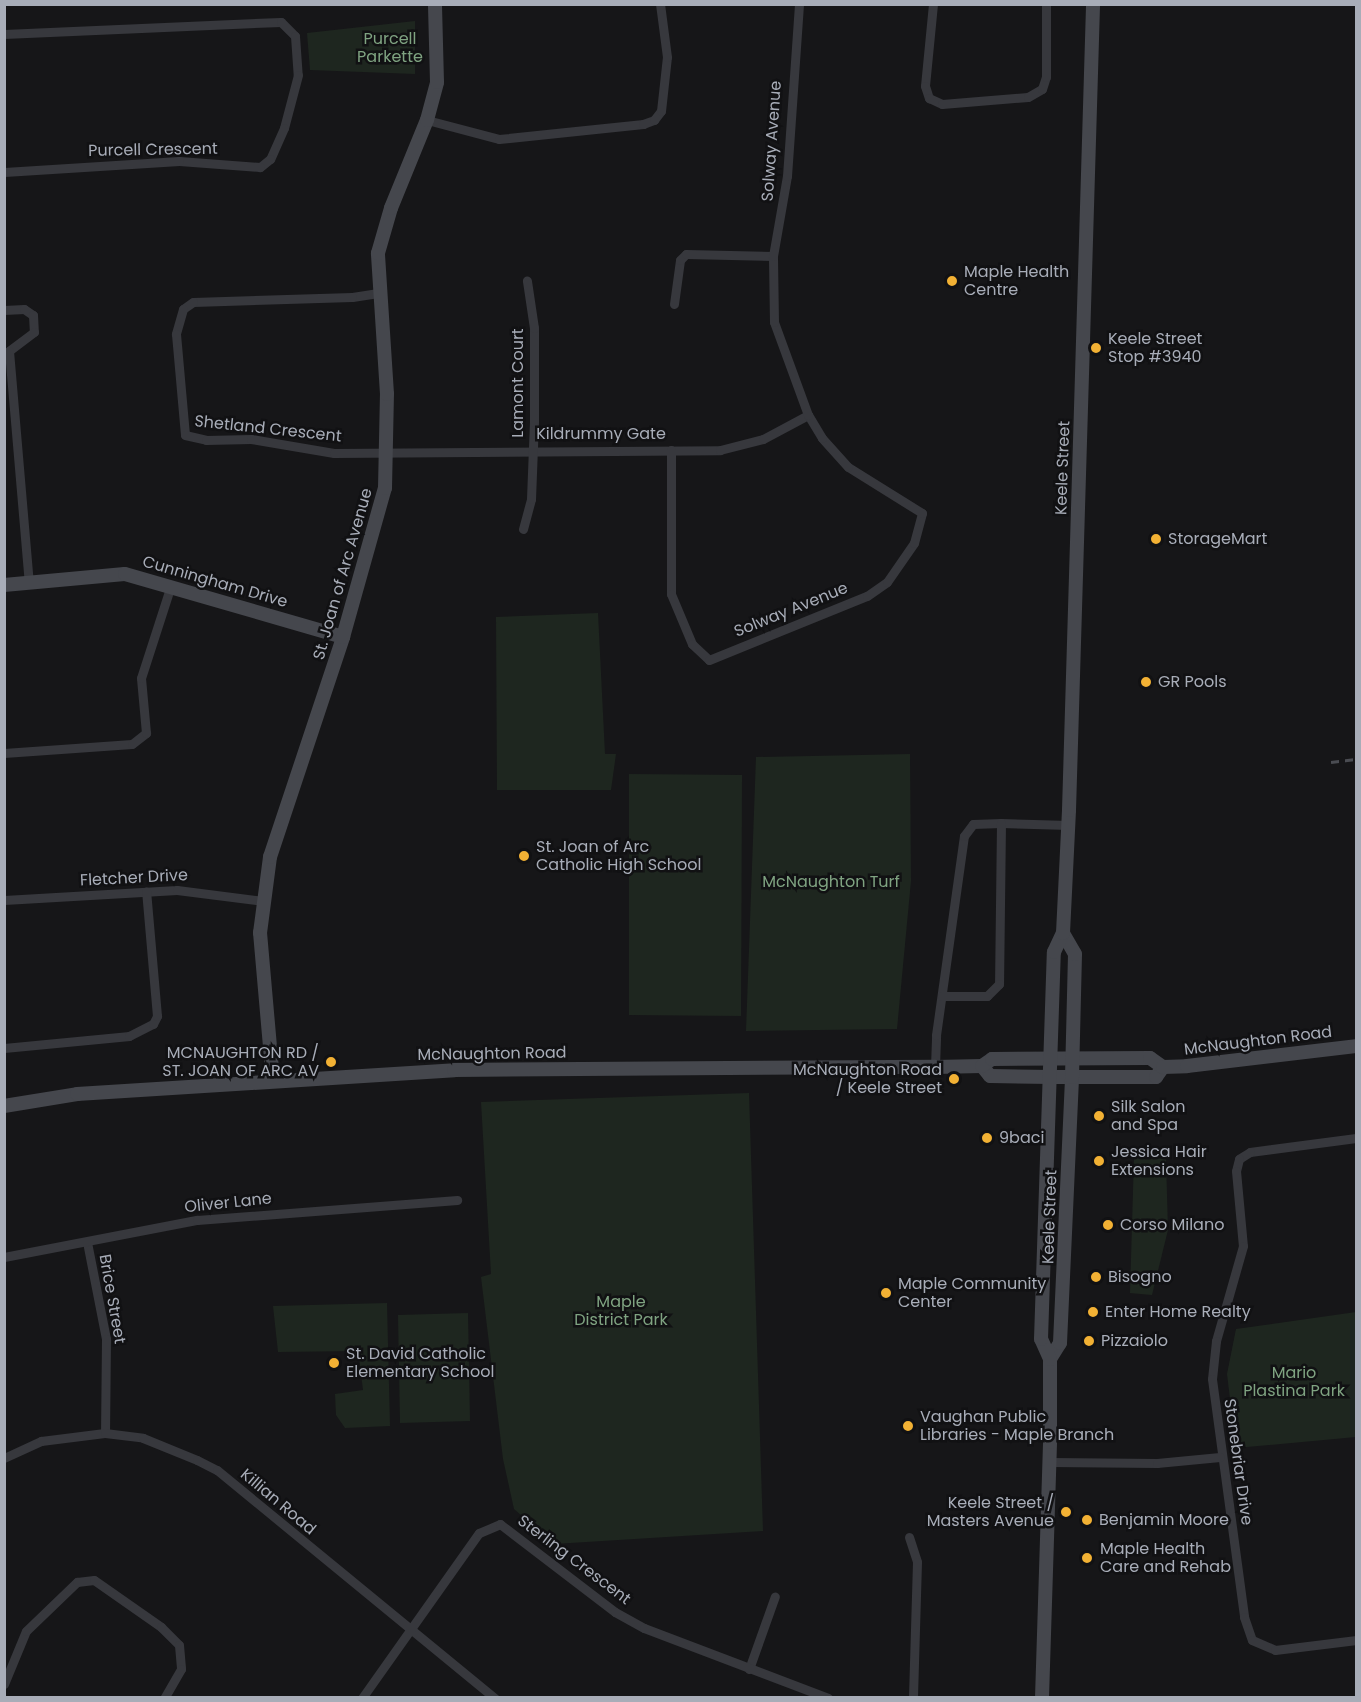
<!DOCTYPE html>
<style>
body{margin:0}
#map{position:relative;width:1361px;height:1702px;overflow:hidden;background:#161618;font-family:Poppins,sans-serif}
div>[style]{position:absolute}
.green>*{inset:0;background:#1e261f}
.street>*{height:9px;margin:-4.5px;padding:0 4.5px;transform-origin:4.5px;border-radius:4.5px;background:#37383d}
.secondary>*{height:14px;margin:-7px;padding:0 7px;transform-origin:7px;border-radius:7px;background:#45474d}
.rail>*{height:3px;margin-top:-1.5px;transform-origin:0;background:repeating-linear-gradient(90deg,#4a4c52 0 8px,transparent 0 14px)}
.dots>*{width:16px;height:16px;translate:-50% -50%;box-sizing:border-box;border:3px solid #111113;border-radius:50%}
span{translate:-50% -50%;white-space:nowrap;text-align:center;line-height:1.15;-webkit-text-stroke:5px #111113;paint-order:stroke}
.park-label{font-size:16px;color:#7fa381}
.street-label{font-size:16px;color:#a8adb8}
.poi-label{font-size:16px;color:#a8adb8}
.left{translate:0 -50%;text-align:left}
.right{translate:-100% -50%;text-align:right}
.frame{position:absolute;inset:0;border:6px solid #a8adb8;pointer-events:none}
</style>
<div id="map">
<div class="green">
<i style="clip-path:polygon(415px 21px,415px 74px,310px 70px,307px 33px)"></i>
<i style="clip-path:polygon(598px 613px,605px 754px,616px 754px,611px 790px,497px 790px,496px 617px)"></i>
<i style="clip-path:polygon(910px 754px,911px 881px,897px 1029px,746px 1031px,756px 757px)"></i>
<i style="clip-path:polygon(629px 774px,742px 775px,741px 1016px,629px 1015px)"></i>
<i style="clip-path:polygon(749px 1093px,763px 1531px,554px 1544px,514px 1509px,503px 1459px,481px 1277px,491px 1274px,481px 1102px)"></i>
<i style="clip-path:polygon(1134px 1157px,1166px 1159px,1168px 1230px,1152px 1295px,1130px 1293px)"></i>
<i style="clip-path:polygon(387px 1303px,390px 1426px,345px 1428px,336px 1415px,335px 1394px,363px 1390px,358px 1351px,278px 1352px,273px 1306px)"></i>
<i style="clip-path:polygon(1356px 1312px,1356px 1437px,1236px 1448px,1227px 1374px,1236px 1329px)"></i>
<i style="clip-path:polygon(468px 1313px,470px 1421px,400px 1423px,398px 1315px)"></i>
</div>
<div class="street">
<i style="left:933px;top:4px;width:82px;rotate:95.6deg"></i>
<i style="left:925px;top:86px;width:13px;rotate:72deg"></i>
<i style="left:929px;top:98px;width:14px;rotate:25deg"></i>
<i style="left:942px;top:104px;width:86px;rotate:-4.7deg"></i>
<i style="left:1028px;top:97px;width:16px;rotate:-30deg"></i>
<i style="left:1042px;top:89px;width:13px;rotate:-72deg"></i>
<i style="left:1046px;top:77px;width:73px;rotate:-90deg"></i>
<i style="left:4px;top:34px;width:277px;rotate:-2.5deg"></i>
<i style="left:281px;top:22px;width:20px;rotate:45deg"></i>
<i style="left:295px;top:36px;width:39px;rotate:86deg"></i>
<i style="left:298px;top:75px;width:55px;rotate:104.8deg"></i>
<i style="left:284px;top:128px;width:34px;rotate:114deg"></i>
<i style="left:270px;top:159px;width:13px;rotate:141deg"></i>
<i style="left:260px;top:167px;width:81px;rotate:-175.8deg"></i>
<i style="left:179px;top:161px;width:175px;rotate:176.4deg"></i>
<i style="left:427px;top:120px;width:74px;rotate:14.8deg"></i>
<i style="left:499px;top:139px;width:145px;rotate:-5.9deg"></i>
<i style="left:643px;top:124px;width:12px;rotate:-20deg"></i>
<i style="left:654px;top:120px;width:11px;rotate:-52deg"></i>
<i style="left:661px;top:111px;width:54px;rotate:-83.7deg"></i>
<i style="left:667px;top:57px;width:53px;rotate:-97.5deg"></i>
<i style="left:378px;top:293px;width:26px;rotate:171deg"></i>
<i style="left:352px;top:297px;width:159px;rotate:178.2deg"></i>
<i style="left:193px;top:302px;width:12px;rotate:145deg"></i>
<i style="left:183px;top:309px;width:26px;rotate:106deg"></i>
<i style="left:176px;top:334px;width:101px;rotate:84.9deg"></i>
<i style="left:185px;top:435px;width:22px;rotate:13deg"></i>
<i style="left:206px;top:440px;width:45px;rotate:-1.3deg"></i>
<i style="left:251px;top:439px;width:84px;rotate:9.6deg"></i>
<i style="left:334px;top:453px;width:386px;rotate:-0.4deg"></i>
<i style="left:720px;top:450px;width:44px;rotate:-14.3deg"></i>
<i style="left:763px;top:439px;width:51px;rotate:-28.1deg"></i>
<i style="left:674px;top:304px;width:44px;rotate:-82.2deg"></i>
<i style="left:680px;top:260px;width:8px;rotate:-45deg"></i>
<i style="left:686px;top:254px;width:87px;rotate:1.3deg"></i>
<i style="left:4px;top:310px;width:20px;rotate:-3deg"></i>
<i style="left:24px;top:309px;width:11px;rotate:34deg"></i>
<i style="left:33px;top:315px;width:17px;rotate:87deg"></i>
<i style="left:34px;top:332px;width:31px;rotate:143deg"></i>
<i style="left:9px;top:351px;width:232px;rotate:85.1deg"></i>
<i style="left:671px;top:450px;width:144px;rotate:90deg"></i>
<i style="left:671px;top:594px;width:54px;rotate:67.2deg"></i>
<i style="left:692px;top:644px;width:23px;rotate:43deg"></i>
<i style="left:709px;top:660px;width:170px;rotate:-22.1deg"></i>
<i style="left:867px;top:596px;width:24px;rotate:-35deg"></i>
<i style="left:887px;top:582px;width:47px;rotate:-55.3deg"></i>
<i style="left:914px;top:543px;width:31px;rotate:-75deg"></i>
<i style="left:922px;top:513px;width:87px;rotate:-148.1deg"></i>
<i style="left:848px;top:467px;width:39px;rotate:-132deg"></i>
<i style="left:822px;top:438px;width:27px;rotate:-121deg"></i>
<i style="left:808px;top:415px;width:99px;rotate:-110.1deg"></i>
<i style="left:774px;top:322px;width:66px;rotate:-90.9deg"></i>
<i style="left:773px;top:256px;width:81px;rotate:-80.1deg"></i>
<i style="left:787px;top:176px;width:172px;rotate:-86deg"></i>
<i style="left:523px;top:529px;width:31px;rotate:-75deg"></i>
<i style="left:531px;top:499px;width:77px;rotate:-87.8deg"></i>
<i style="left:534px;top:422px;width:94px;rotate:-90deg"></i>
<i style="left:534px;top:328px;width:48px;rotate:-98.5deg"></i>
<i style="left:4px;top:753px;width:128px;rotate:-4deg"></i>
<i style="left:132px;top:744px;width:18px;rotate:-38deg"></i>
<i style="left:146px;top:733px;width:55px;rotate:-95.2deg"></i>
<i style="left:141px;top:678px;width:98px;rotate:-72.1deg"></i>
<i style="left:1001px;top:823px;width:68px;rotate:1.7deg"></i>
<i style="left:4px;top:900px;width:173px;rotate:-3.3deg"></i>
<i style="left:177px;top:890px;width:88px;rotate:7.2deg"></i>
<i style="left:4px;top:1048px;width:126px;rotate:-5.5deg"></i>
<i style="left:129px;top:1036px;width:27px;rotate:-27deg"></i>
<i style="left:153px;top:1024px;width:9px;rotate:-63deg"></i>
<i style="left:157px;top:1016px;width:125px;rotate:-95deg"></i>
<i style="left:935px;top:1067px;width:32px;rotate:-88deg"></i>
<i style="left:936px;top:1035px;width:201px;rotate:-82deg"></i>
<i style="left:964px;top:836px;width:15px;rotate:-53deg"></i>
<i style="left:973px;top:824px;width:28px;rotate:-2deg"></i>
<i style="left:1001px;top:823px;width:161px;rotate:90.7deg"></i>
<i style="left:999px;top:984px;width:17px;rotate:135deg"></i>
<i style="left:987px;top:996px;width:45px;rotate:180deg"></i>
<i style="left:1356px;top:1138px;width:107px;rotate:172.5deg"></i>
<i style="left:1250px;top:1152px;width:13px;rotate:148deg"></i>
<i style="left:1239px;top:1159px;width:12px;rotate:104deg"></i>
<i style="left:1236px;top:1171px;width:75px;rotate:84.7deg"></i>
<i style="left:1243px;top:1246px;width:99px;rotate:105.9deg"></i>
<i style="left:1216px;top:1341px;width:38px;rotate:96deg"></i>
<i style="left:1212px;top:1379px;width:240px;rotate:82.3deg"></i>
<i style="left:1244px;top:1617px;width:24px;rotate:71deg"></i>
<i style="left:1252px;top:1640px;width:25px;rotate:23deg"></i>
<i style="left:1275px;top:1650px;width:82px;rotate:-7deg"></i>
<i style="left:87px;top:1242px;width:99px;rotate:78.9deg"></i>
<i style="left:106px;top:1339px;width:94px;rotate:90.6deg"></i>
<i style="left:4px;top:1257px;width:197px;rotate:-10.9deg"></i>
<i style="left:197px;top:1220px;width:261px;rotate:-4.4deg"></i>
<i style="left:4px;top:1458px;width:41px;rotate:-24.7deg"></i>
<i style="left:41px;top:1441px;width:64px;rotate:-7.1deg"></i>
<i style="left:105px;top:1433px;width:38px;rotate:7deg"></i>
<i style="left:143px;top:1438px;width:58px;rotate:22.2deg"></i>
<i style="left:197px;top:1460px;width:22px;rotate:27deg"></i>
<i style="left:217px;top:1470px;width:360px;rotate:39.4deg"></i>
<i style="left:1050px;top:1462px;width:107px;rotate:0.5deg"></i>
<i style="left:1157px;top:1463px;width:63px;rotate:-5.4deg"></i>
<i style="left:909px;top:1537px;width:26px;rotate:72deg"></i>
<i style="left:917px;top:1562px;width:136px;rotate:91.7deg"></i>
<i style="left:749px;top:1669px;width:77px;rotate:-70.4deg"></i>
<i style="left:4px;top:1684px;width:57px;rotate:-67.5deg"></i>
<i style="left:26px;top:1631px;width:71px;rotate:-43.9deg"></i>
<i style="left:77px;top:1582px;width:17px;rotate:-7deg"></i>
<i style="left:94px;top:1580px;width:82px;rotate:35deg"></i>
<i style="left:161px;top:1627px;width:25px;rotate:45deg"></i>
<i style="left:179px;top:1645px;width:24px;rotate:85deg"></i>
<i style="left:181px;top:1669px;width:34px;rotate:120deg"></i>
<i style="left:362px;top:1698px;width:202px;rotate:-54.7deg"></i>
<i style="left:479px;top:1533px;width:23px;rotate:-23deg"></i>
<i style="left:500px;top:1524px;width:145px;rotate:37.4deg"></i>
<i style="left:615px;top:1612px;width:33px;rotate:29deg"></i>
<i style="left:644px;top:1628px;width:197px;rotate:20.8deg"></i>
</div>
<div class="secondary">
<i style="left:4px;top:585px;width:121px;rotate:-5.2deg"></i>
<i style="left:125px;top:574px;width:227px;rotate:16.1deg"></i>
<i style="left:982px;top:1066px;width:13px;rotate:51deg"></i>
<i style="left:990px;top:1076px;width:61px;rotate:0.9deg"></i>
<i style="left:1051px;top:1077px;width:105px"></i>
<i style="left:1156px;top:1077px;width:12px;rotate:-55deg"></i>
<i style="left:273px;top:1081px;width:149px;rotate:-95deg"></i>
<i style="left:260px;top:933px;width:77px;rotate:-82.5deg"></i>
<i style="left:270px;top:857px;width:232px;rotate:-71.6deg"></i>
<i style="left:343px;top:637px;width:155px;rotate:-74.3deg"></i>
<i style="left:385px;top:488px;width:94px;rotate:-88.8deg"></i>
<i style="left:387px;top:394px;width:141px;rotate:-93.7deg"></i>
<i style="left:378px;top:253px;width:47px;rotate:-73.9deg"></i>
<i style="left:391px;top:208px;width:95px;rotate:-67.8deg"></i>
<i style="left:427px;top:120px;width:39px;rotate:-75deg"></i>
<i style="left:437px;top:82px;width:78px;rotate:-91.5deg"></i>
<i style="left:4px;top:1106px;width:74px;rotate:-9.3deg"></i>
<i style="left:77px;top:1094px;width:378px;rotate:-3.6deg"></i>
<i style="left:454px;top:1070px;width:481px;rotate:-0.4deg"></i>
<i style="left:935px;top:1067px;width:47px;rotate:-1.2deg"></i>
<i style="left:982px;top:1066px;width:12px;rotate:-35deg"></i>
<i style="left:992px;top:1059px;width:158px;rotate:-0.4deg"></i>
<i style="left:1150px;top:1058px;width:16px;rotate:35deg"></i>
<i style="left:1163px;top:1067px;width:24px;rotate:-2deg"></i>
<i style="left:1187px;top:1066px;width:170px;rotate:-6.7deg"></i>
<i style="left:1050px;top:1359px;width:19px;rotate:-58deg"></i>
<i style="left:1060px;top:1343px;width:266px;rotate:-87.4deg"></i>
<i style="left:1072px;top:1077px;width:123px;rotate:-88.6deg"></i>
<i style="left:1075px;top:954px;width:24px;rotate:-120deg"></i>
<i style="left:1042px;top:1698px;width:256px;rotate:-88.2deg"></i>
<i style="left:1050px;top:1442px;width:83px;rotate:-90deg"></i>
<i style="left:1050px;top:1359px;width:22px;rotate:-114deg"></i>
<i style="left:1041px;top:1339px;width:387px;rotate:-88.1deg"></i>
<i style="left:1054px;top:952px;width:21px;rotate:-65deg"></i>
<i style="left:1063px;top:933px;width:123px;rotate:-87.2deg"></i>
<i style="left:1069px;top:810px;width:806px;rotate:-88.29deg"></i>
</div>
<div class="rail">
<i style="left:1331px;top:762px;width:25px;rotate:-7deg"></i>
</div>
<div class="dots">
<i style="left:952px;top:281px;background:#f2b134"></i>
<i style="left:1096px;top:348px;background:#f2b134"></i>
<i style="left:1156px;top:539px;background:#f2b134"></i>
<i style="left:1146px;top:682px;background:#f2b134"></i>
<i style="left:524px;top:856px;background:#f2b134"></i>
<i style="left:331px;top:1062px;background:#f2b134"></i>
<i style="left:954px;top:1079px;background:#f2b134"></i>
<i style="left:1099px;top:1116px;background:#f2b134"></i>
<i style="left:987px;top:1138px;background:#f2b134"></i>
<i style="left:1099px;top:1161px;background:#f2b134"></i>
<i style="left:1108px;top:1225px;background:#f2b134"></i>
<i style="left:1096px;top:1277px;background:#f2b134"></i>
<i style="left:886px;top:1293px;background:#f2b134"></i>
<i style="left:1093px;top:1312px;background:#f2b134"></i>
<i style="left:1089px;top:1341px;background:#f2b134"></i>
<i style="left:334px;top:1363px;background:#f2b134"></i>
<i style="left:908px;top:1426px;background:#f2b134"></i>
<i style="left:1066px;top:1512px;background:#f2b134"></i>
<i style="left:1087px;top:1520px;background:#f2b134"></i>
<i style="left:1087px;top:1558px;background:#f2b134"></i>
</div>
<div class="park-label">
<span style="left:390px;top:48px">Purcell<br>Parkette</span>
<span style="left:831px;top:882px">McNaughton Turf</span>
<span style="left:621px;top:1311px">Maple<br>District Park</span>
<span style="left:1294px;top:1382px">Mario<br>Plastina Park</span>
</div>
<div class="street-label">
<span style="left:772px;top:141px;rotate:-86deg">Solway Avenue</span>
<span style="left:153px;top:150px;rotate:-1deg">Purcell Crescent</span>
<span style="left:518px;top:383px;rotate:-90deg">Lamont Court</span>
<span style="left:268px;top:429px;rotate:6deg">Shetland Crescent</span>
<span style="left:601px;top:434px">Kildrummy Gate</span>
<span style="left:1063px;top:468px;rotate:-88deg">Keele Street</span>
<span style="left:343px;top:574px;rotate:-74deg">St. Joan of Arc Avenue</span>
<span style="left:215px;top:582px;rotate:16deg">Cunningham Drive</span>
<span style="left:791px;top:610px;rotate:-22deg">Solway Avenue</span>
<span style="left:134px;top:878px;rotate:-3deg">Fletcher Drive</span>
<span style="left:1258px;top:1041px;rotate:-7deg">McNaughton Road</span>
<span style="left:492px;top:1054px;rotate:-1deg">McNaughton Road</span>
<span style="left:228px;top:1203px;rotate:-6deg">Oliver Lane</span>
<span style="left:1050px;top:1217px;rotate:-88deg">Keele Street</span>
<span style="left:112px;top:1299px;rotate:80deg">Brice Street</span>
<span style="left:1238px;top:1462px;rotate:82deg">Stonebriar Drive</span>
<span style="left:278px;top:1502px;rotate:40deg">Killian Road</span>
<span style="left:574px;top:1560px;rotate:37deg">Sterling Crescent</span>
</div>
<div class="poi-label">
<span class="left" style="left:964px;top:281px">Maple Health<br>Centre</span>
<span class="left" style="left:1108px;top:348px">Keele Street<br>Stop #3940</span>
<span class="left" style="left:1168px;top:539px">StorageMart</span>
<span class="left" style="left:1158px;top:682px">GR Pools</span>
<span class="left" style="left:536px;top:856px">St. Joan of Arc<br>Catholic High School</span>
<span class="right" style="left:319px;top:1062px">MCNAUGHTON RD /<br>ST. JOAN OF ARC AV</span>
<span class="right" style="left:942px;top:1079px">McNaughton Road<br>/ Keele Street</span>
<span class="left" style="left:1111px;top:1116px">Silk Salon<br>and Spa</span>
<span class="left" style="left:999px;top:1138px">9baci</span>
<span class="left" style="left:1111px;top:1161px">Jessica Hair<br>Extensions</span>
<span class="left" style="left:1120px;top:1225px">Corso Milano</span>
<span class="left" style="left:1108px;top:1277px">Bisogno</span>
<span class="left" style="left:898px;top:1293px">Maple Community<br>Center</span>
<span class="left" style="left:1105px;top:1312px">Enter Home Realty</span>
<span class="left" style="left:1101px;top:1341px">Pizzaiolo</span>
<span class="left" style="left:346px;top:1363px">St. David Catholic<br>Elementary School</span>
<span class="left" style="left:920px;top:1426px">Vaughan Public<br>Libraries - Maple Branch</span>
<span class="right" style="left:1054px;top:1512px">Keele Street /<br>Masters Avenue</span>
<span class="left" style="left:1099px;top:1520px">Benjamin Moore</span>
<span class="left" style="left:1100px;top:1558px">Maple Health<br>Care and Rehab</span>
</div>
<div class="frame"></div>
</div>
